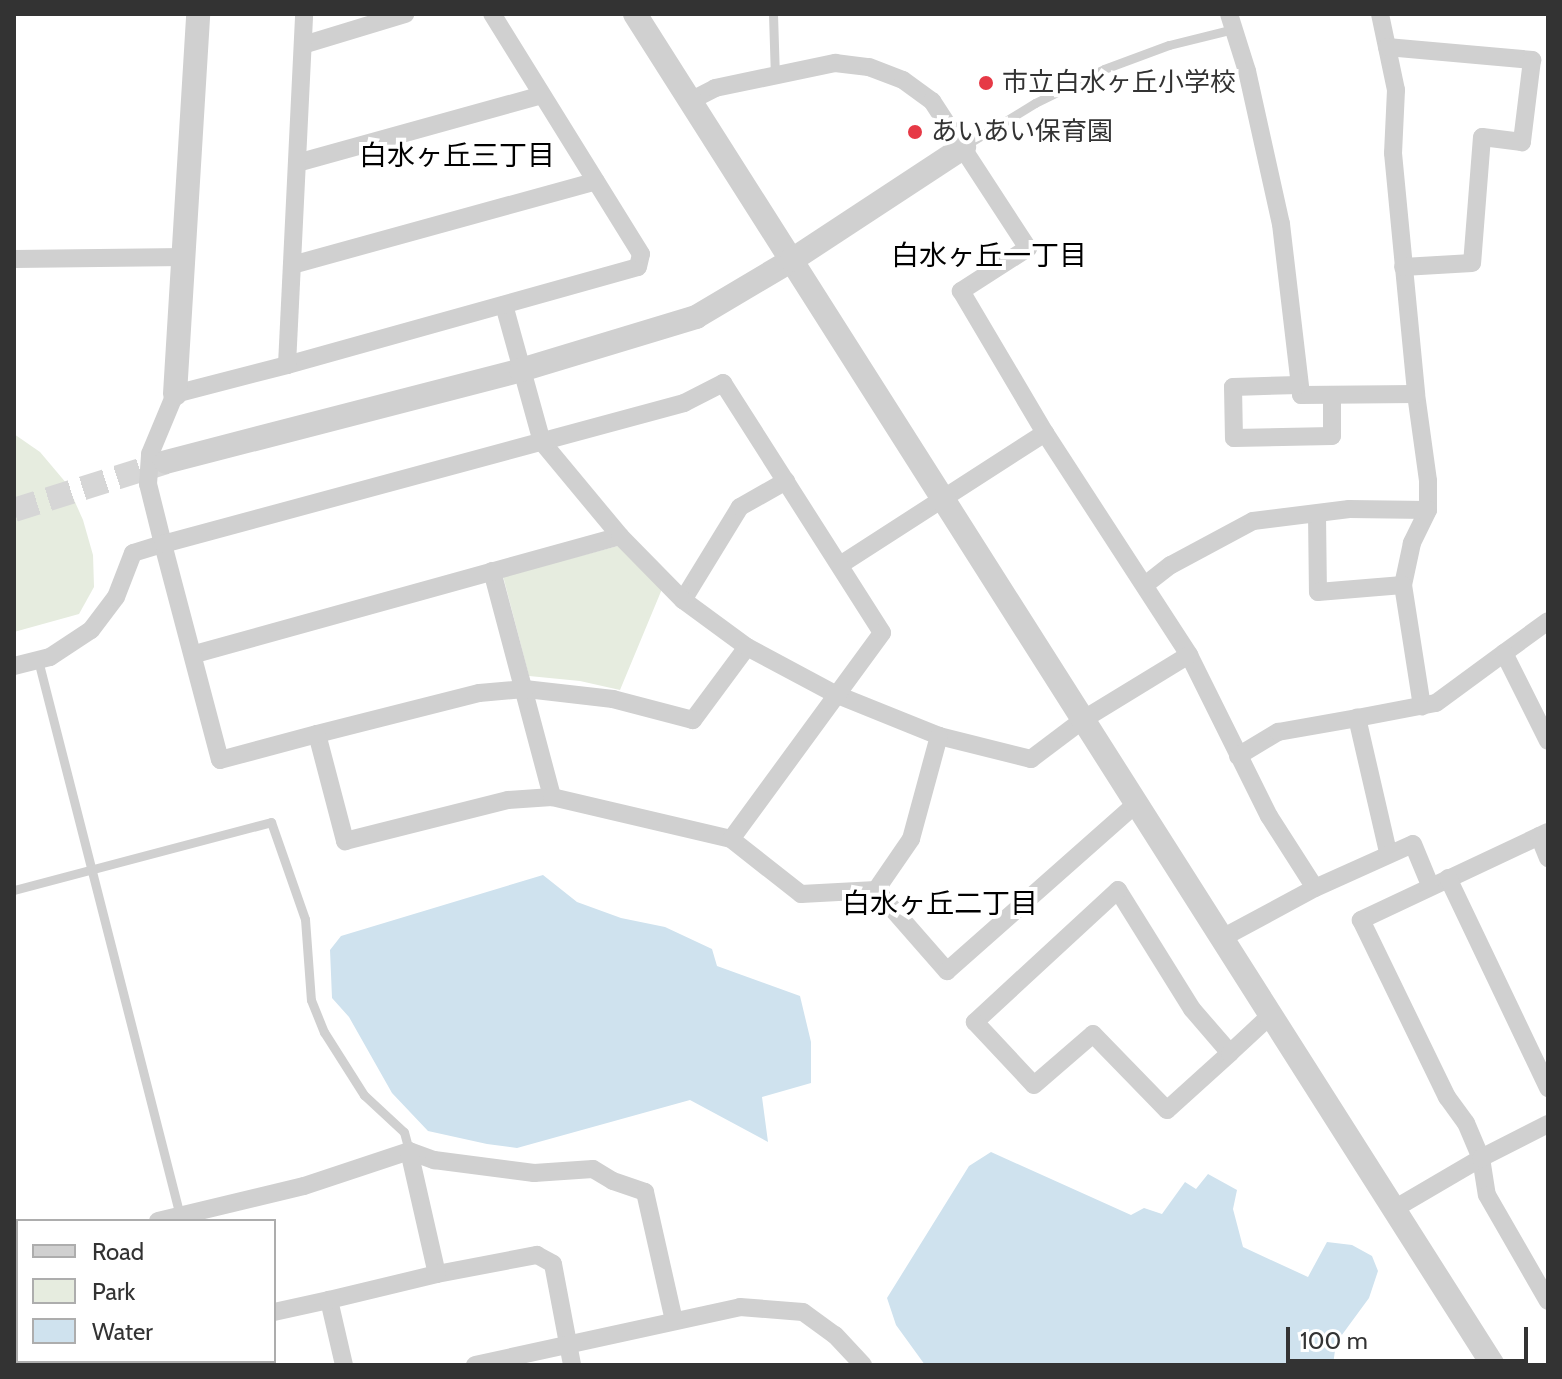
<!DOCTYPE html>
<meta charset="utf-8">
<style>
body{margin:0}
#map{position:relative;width:1562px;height:1379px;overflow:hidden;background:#fff;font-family:Cabin,"Noto Sans JP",sans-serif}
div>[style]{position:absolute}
.green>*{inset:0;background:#e6ecdf}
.water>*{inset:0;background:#cfe2ee}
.tertiary-tunnel>*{height:24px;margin-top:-12px;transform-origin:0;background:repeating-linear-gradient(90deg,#d6d6d6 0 24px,transparent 0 36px)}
.service>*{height:9px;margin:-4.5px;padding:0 4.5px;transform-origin:4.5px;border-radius:4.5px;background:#d0d0d0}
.minor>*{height:18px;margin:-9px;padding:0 9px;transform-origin:9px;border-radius:9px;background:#d0d0d0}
.tertiary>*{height:24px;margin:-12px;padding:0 12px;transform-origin:12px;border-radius:12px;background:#d0d0d0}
.dots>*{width:22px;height:22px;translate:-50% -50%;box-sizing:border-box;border:4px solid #fff;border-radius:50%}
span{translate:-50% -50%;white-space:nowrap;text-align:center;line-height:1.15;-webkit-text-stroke:8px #fff;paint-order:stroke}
.poi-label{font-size:26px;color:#333}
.left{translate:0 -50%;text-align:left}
.neighbourhood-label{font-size:28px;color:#000}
.frame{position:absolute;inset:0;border:16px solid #333;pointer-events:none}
.legend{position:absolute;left:16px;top:1219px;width:260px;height:144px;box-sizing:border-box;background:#fff;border:2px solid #adadad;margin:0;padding:10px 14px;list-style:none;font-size:24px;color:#333}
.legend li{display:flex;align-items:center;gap:16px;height:40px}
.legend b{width:40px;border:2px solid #adadad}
.scale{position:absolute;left:1286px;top:1327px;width:242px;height:36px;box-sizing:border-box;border:4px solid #333;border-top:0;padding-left:10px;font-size:24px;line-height:28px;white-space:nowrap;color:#333;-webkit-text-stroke:6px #fff;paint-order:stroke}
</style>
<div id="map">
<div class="green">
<i style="clip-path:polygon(14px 434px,40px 452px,67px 484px,83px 520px,93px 555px,94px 587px,79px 614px,14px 632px)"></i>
<i style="clip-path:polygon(618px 546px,662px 589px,620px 690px,580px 681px,529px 676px,503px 576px)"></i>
</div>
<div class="water">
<i style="clip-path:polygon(543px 875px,577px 902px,621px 918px,665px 927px,712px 949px,717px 966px,800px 996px,811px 1042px,811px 1083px,762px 1097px,768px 1142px,690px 1100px,517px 1148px,487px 1144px,428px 1131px,392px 1093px,349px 1017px,332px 998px,330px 950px,341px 936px)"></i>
<i style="clip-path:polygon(991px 1152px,1131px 1215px,1144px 1208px,1162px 1214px,1185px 1182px,1196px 1189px,1208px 1174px,1237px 1190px,1233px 1209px,1243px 1247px,1308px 1277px,1327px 1242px,1352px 1245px,1372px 1256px,1378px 1271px,1369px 1298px,1336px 1343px,1333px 1365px,925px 1365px,896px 1325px,887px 1298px,969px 1166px)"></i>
</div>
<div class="tertiary-tunnel">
<i style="left:14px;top:510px;width:159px;rotate:-17.5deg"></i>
</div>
<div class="service">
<i style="left:773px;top:14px;width:62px;rotate:88.2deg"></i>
<i style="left:966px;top:145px;width:81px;rotate:-31.3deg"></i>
<i style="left:1035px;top:103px;width:77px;rotate:-26.2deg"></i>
<i style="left:1104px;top:69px;width:69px;rotate:-20.3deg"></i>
<i style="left:1169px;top:45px;width:66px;rotate:-14deg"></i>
<i style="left:38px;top:660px;width:574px;rotate:75.67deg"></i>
<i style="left:14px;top:890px;width:266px;rotate:-14.8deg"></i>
<i style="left:271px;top:822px;width:103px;rotate:70.7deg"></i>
<i style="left:305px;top:919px;width:81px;rotate:85.8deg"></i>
<i style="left:311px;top:1000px;width:35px;rotate:68deg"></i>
<i style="left:324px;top:1032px;width:75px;rotate:57.6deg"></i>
<i style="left:364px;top:1095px;width:54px;rotate:42.8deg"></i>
<i style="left:404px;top:1132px;width:20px;rotate:75deg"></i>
<i style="left:185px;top:1361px;width:4px;rotate:63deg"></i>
</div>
<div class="minor">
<i style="left:1229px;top:14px;width:60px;rotate:72.5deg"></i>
<i style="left:1247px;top:71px;width:157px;rotate:77.5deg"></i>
<i style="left:1281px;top:224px;width:172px;rotate:83.3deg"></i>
<i style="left:1301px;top:395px;width:115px;rotate:-0.5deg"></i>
<i style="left:1416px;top:394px;width:88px;rotate:82.1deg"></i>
<i style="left:1428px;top:481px;width:29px;rotate:90deg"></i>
<i style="left:1428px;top:510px;width:37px;rotate:116deg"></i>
<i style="left:1412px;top:543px;width:43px;rotate:102.1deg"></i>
<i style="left:1403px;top:585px;width:123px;rotate:81.1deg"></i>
<i style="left:1380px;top:14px;width:78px;rotate:78.1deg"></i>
<i style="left:1396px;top:90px;width:63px;rotate:92.7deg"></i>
<i style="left:1393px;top:153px;width:242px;rotate:84.5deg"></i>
<i style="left:303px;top:45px;width:107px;rotate:-16.9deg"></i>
<i style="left:1387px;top:47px;width:146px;rotate:5.1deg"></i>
<i style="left:1532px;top:60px;width:83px;rotate:97deg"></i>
<i style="left:1522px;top:142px;width:40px;rotate:-172.9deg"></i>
<i style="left:1482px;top:137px;width:126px;rotate:94.5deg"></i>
<i style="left:1472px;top:263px;width:69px;rotate:176.7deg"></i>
<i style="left:690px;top:101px;width:28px;rotate:-27deg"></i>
<i style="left:715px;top:88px;width:123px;rotate:-11.8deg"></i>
<i style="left:835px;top:63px;width:34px;rotate:7deg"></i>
<i style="left:869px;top:67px;width:36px;rotate:21deg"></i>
<i style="left:903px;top:80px;width:36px;rotate:36deg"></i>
<i style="left:932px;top:101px;width:176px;rotate:56.9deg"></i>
<i style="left:1028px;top:248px;width:80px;rotate:147.3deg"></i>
<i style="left:961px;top:291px;width:165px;rotate:59.4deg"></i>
<i style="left:1045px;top:433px;width:265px;rotate:57deg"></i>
<i style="left:1189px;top:655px;width:180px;rotate:63.6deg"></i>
<i style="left:1269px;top:816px;width:85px;rotate:57.4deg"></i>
<i style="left:297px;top:163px;width:254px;rotate:-15.5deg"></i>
<i style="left:14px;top:259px;width:171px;rotate:-0.7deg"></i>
<i style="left:292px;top:265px;width:315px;rotate:-15.4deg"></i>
<i style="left:504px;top:305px;width:142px;rotate:74.5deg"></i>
<i style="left:542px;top:442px;width:122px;rotate:50.3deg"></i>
<i style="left:287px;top:365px;width:364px;rotate:-15.6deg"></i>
<i style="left:638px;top:267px;width:13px;rotate:-77deg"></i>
<i style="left:641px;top:254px;width:282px;rotate:-121.8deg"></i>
<i style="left:1299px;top:385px;width:66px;rotate:178.3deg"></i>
<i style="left:1233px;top:387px;width:51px;rotate:88.9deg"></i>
<i style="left:1234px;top:438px;width:98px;rotate:-1.2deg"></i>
<i style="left:1332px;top:436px;width:41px;rotate:-90deg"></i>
<i style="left:1317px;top:514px;width:78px;rotate:89.3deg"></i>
<i style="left:1318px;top:592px;width:85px;rotate:-4.7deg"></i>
<i style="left:840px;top:565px;width:244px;rotate:-32.8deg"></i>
<i style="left:492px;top:571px;width:234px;rotate:75.1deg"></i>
<i style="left:1145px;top:585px;width:33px;rotate:-38deg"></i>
<i style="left:1171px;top:565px;width:93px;rotate:-28.2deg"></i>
<i style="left:1253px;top:521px;width:97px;rotate:-7.1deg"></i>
<i style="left:1349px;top:509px;width:79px;rotate:0.7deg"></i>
<i style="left:683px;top:600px;width:109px;rotate:-58.5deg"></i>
<i style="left:740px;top:507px;width:53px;rotate:-29.5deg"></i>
<i style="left:747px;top:647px;width:91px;rotate:126.5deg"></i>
<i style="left:693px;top:720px;width:83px;rotate:-165.3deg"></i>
<i style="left:613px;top:699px;width:89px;rotate:-173.5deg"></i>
<i style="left:525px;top:689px;width:46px;rotate:175deg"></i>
<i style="left:479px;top:693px;width:167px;rotate:165.8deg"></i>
<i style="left:317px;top:734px;width:111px;rotate:75.3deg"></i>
<i style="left:345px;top:841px;width:168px;rotate:-14.1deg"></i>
<i style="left:508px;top:800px;width:44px;rotate:-3.9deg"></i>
<i style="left:552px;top:797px;width:184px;rotate:13.2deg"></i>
<i style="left:731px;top:839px;width:89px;rotate:38.2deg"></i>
<i style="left:801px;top:894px;width:75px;rotate:-3.1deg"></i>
<i style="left:876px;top:890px;width:108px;rotate:48.8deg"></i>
<i style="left:947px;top:971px;width:254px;rotate:-41.5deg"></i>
<i style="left:1504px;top:653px;width:54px;rotate:-36deg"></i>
<i style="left:195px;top:654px;width:441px;rotate:-15.5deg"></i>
<i style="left:620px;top:536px;width:90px;rotate:45.5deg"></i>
<i style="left:683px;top:600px;width:79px;rotate:36.3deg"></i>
<i style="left:747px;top:647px;width:100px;rotate:28.1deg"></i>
<i style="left:835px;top:694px;width:112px;rotate:22deg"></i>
<i style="left:939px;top:736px;width:95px;rotate:14deg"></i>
<i style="left:1031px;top:759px;width:66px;rotate:-37deg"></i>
<i style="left:1084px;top:719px;width:123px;rotate:-31.4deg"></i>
<i style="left:14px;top:666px;width:37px;rotate:-14deg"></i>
<i style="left:50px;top:657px;width:49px;rotate:-33.4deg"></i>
<i style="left:91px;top:630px;width:41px;rotate:-52.9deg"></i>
<i style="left:116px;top:597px;width:47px;rotate:-68.9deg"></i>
<i style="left:133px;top:553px;width:31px;rotate:-17deg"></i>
<i style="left:163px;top:544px;width:62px;rotate:-104deg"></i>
<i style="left:148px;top:484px;width:30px;rotate:-86deg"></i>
<i style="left:150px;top:454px;width:65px;rotate:-67.4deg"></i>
<i style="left:175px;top:394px;width:116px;rotate:-14.5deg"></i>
<i style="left:287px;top:365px;width:351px;rotate:-87.2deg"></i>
<i style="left:317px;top:734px;width:100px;rotate:165deg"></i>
<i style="left:220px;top:760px;width:223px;rotate:-104.8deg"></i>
<i style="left:163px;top:544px;width:540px;rotate:-15.14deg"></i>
<i style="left:684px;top:403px;width:44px;rotate:-27.1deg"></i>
<i style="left:723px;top:383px;width:296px;rotate:57.5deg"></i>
<i style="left:882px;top:633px;width:255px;rotate:126.2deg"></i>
<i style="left:1238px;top:756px;width:47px;rotate:-31deg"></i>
<i style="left:1278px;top:732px;width:80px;rotate:-10deg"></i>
<i style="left:1548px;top:832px;width:207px;rotate:154.8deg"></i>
<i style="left:1361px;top:920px;width:197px;rotate:64.1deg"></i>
<i style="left:1447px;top:1097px;width:32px;rotate:54deg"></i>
<i style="left:1466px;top:1123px;width:38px;rotate:67deg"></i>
<i style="left:1481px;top:1158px;width:37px;rotate:81deg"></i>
<i style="left:1487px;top:1195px;width:122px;rotate:60.1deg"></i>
<i style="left:1539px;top:836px;width:24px;rotate:68deg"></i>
<i style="left:1388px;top:852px;width:138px;rotate:-103deg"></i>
<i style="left:1357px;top:718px;width:80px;rotate:-10.8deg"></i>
<i style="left:1436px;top:703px;width:84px;rotate:-36.3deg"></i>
<i style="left:1504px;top:653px;width:98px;rotate:63.4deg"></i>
<i style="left:1448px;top:878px;width:233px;rotate:64.5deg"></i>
<i style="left:876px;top:890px;width:62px;rotate:-55.5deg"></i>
<i style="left:911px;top:839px;width:107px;rotate:-74.8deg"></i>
<i style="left:1224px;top:937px;width:103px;rotate:-28.3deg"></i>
<i style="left:1315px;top:888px;width:107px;rotate:-24.2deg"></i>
<i style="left:1413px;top:844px;width:44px;rotate:67.5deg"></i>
<i style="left:1230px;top:1053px;width:58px;rotate:-130.8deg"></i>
<i style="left:1192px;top:1009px;width:140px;rotate:-121.9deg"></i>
<i style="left:1118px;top:890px;width:195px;rotate:137.3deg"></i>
<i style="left:975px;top:1022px;width:86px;rotate:46.9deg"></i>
<i style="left:1034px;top:1085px;width:78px;rotate:-40.8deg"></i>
<i style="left:1093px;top:1034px;width:106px;rotate:45.8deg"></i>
<i style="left:1167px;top:1110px;width:85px;rotate:-42.1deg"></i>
<i style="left:1230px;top:1053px;width:57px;rotate:-42.9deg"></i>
<i style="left:409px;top:1151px;width:27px;rotate:20deg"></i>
<i style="left:434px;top:1160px;width:101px;rotate:7.4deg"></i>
<i style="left:534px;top:1173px;width:59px;rotate:-3.9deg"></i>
<i style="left:593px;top:1169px;width:23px;rotate:31deg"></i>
<i style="left:613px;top:1181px;width:34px;rotate:19deg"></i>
<i style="left:645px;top:1192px;width:132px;rotate:77.3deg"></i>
<i style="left:1394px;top:1209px;width:101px;rotate:-30.4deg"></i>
<i style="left:1481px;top:1158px;width:75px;rotate:-26.9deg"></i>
<i style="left:158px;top:1221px;width:150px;rotate:-13.5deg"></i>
<i style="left:304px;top:1186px;width:111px;rotate:-18.4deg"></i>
<i style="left:409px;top:1151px;width:126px;rotate:77.2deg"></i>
<i style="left:437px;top:1274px;width:102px;rotate:-10.8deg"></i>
<i style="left:537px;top:1255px;width:18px;rotate:29deg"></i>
<i style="left:553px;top:1264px;width:103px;rotate:79.3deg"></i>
<i style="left:14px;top:1255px;width:4px;rotate:-14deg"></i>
<i style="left:274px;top:1312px;width:56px;rotate:-12.3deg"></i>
<i style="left:344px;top:1365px;width:67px;rotate:-103deg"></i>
<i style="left:329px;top:1300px;width:111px;rotate:-13.5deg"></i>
<i style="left:475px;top:1365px;width:271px;rotate:-12.3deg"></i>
<i style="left:740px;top:1307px;width:63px;rotate:4.5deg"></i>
<i style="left:803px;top:1312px;width:39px;rotate:36deg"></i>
<i style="left:835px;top:1335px;width:41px;rotate:47deg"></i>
</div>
<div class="tertiary">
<i style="left:635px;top:14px;width:1600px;rotate:57.58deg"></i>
<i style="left:175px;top:394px;width:381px;rotate:-86.5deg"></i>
<i style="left:166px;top:462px;width:367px;rotate:-14.5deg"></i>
<i style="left:521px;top:370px;width:183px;rotate:-16.8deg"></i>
<i style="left:696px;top:317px;width:112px;rotate:-30.7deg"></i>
<i style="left:792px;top:260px;width:206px;rotate:-33.3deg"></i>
</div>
<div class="dots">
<i style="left:986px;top:83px;background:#e63946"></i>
<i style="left:915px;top:132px;background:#e63946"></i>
</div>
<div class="poi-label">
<span class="left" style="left:1002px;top:83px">市立白水ヶ丘小学校</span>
<span class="left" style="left:931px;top:132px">あいあい保育園</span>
</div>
<div class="neighbourhood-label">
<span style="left:457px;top:155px">白水ヶ丘三丁目</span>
<span style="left:989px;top:255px">白水ヶ丘一丁目</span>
<span style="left:940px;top:903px">白水ヶ丘二丁目</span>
</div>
<div class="frame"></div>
<ul class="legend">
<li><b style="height:10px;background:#d0d0d0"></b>Road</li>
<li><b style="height:22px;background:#e6ecdf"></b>Park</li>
<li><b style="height:22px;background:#cfe2ee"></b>Water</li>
</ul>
<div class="scale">100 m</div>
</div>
